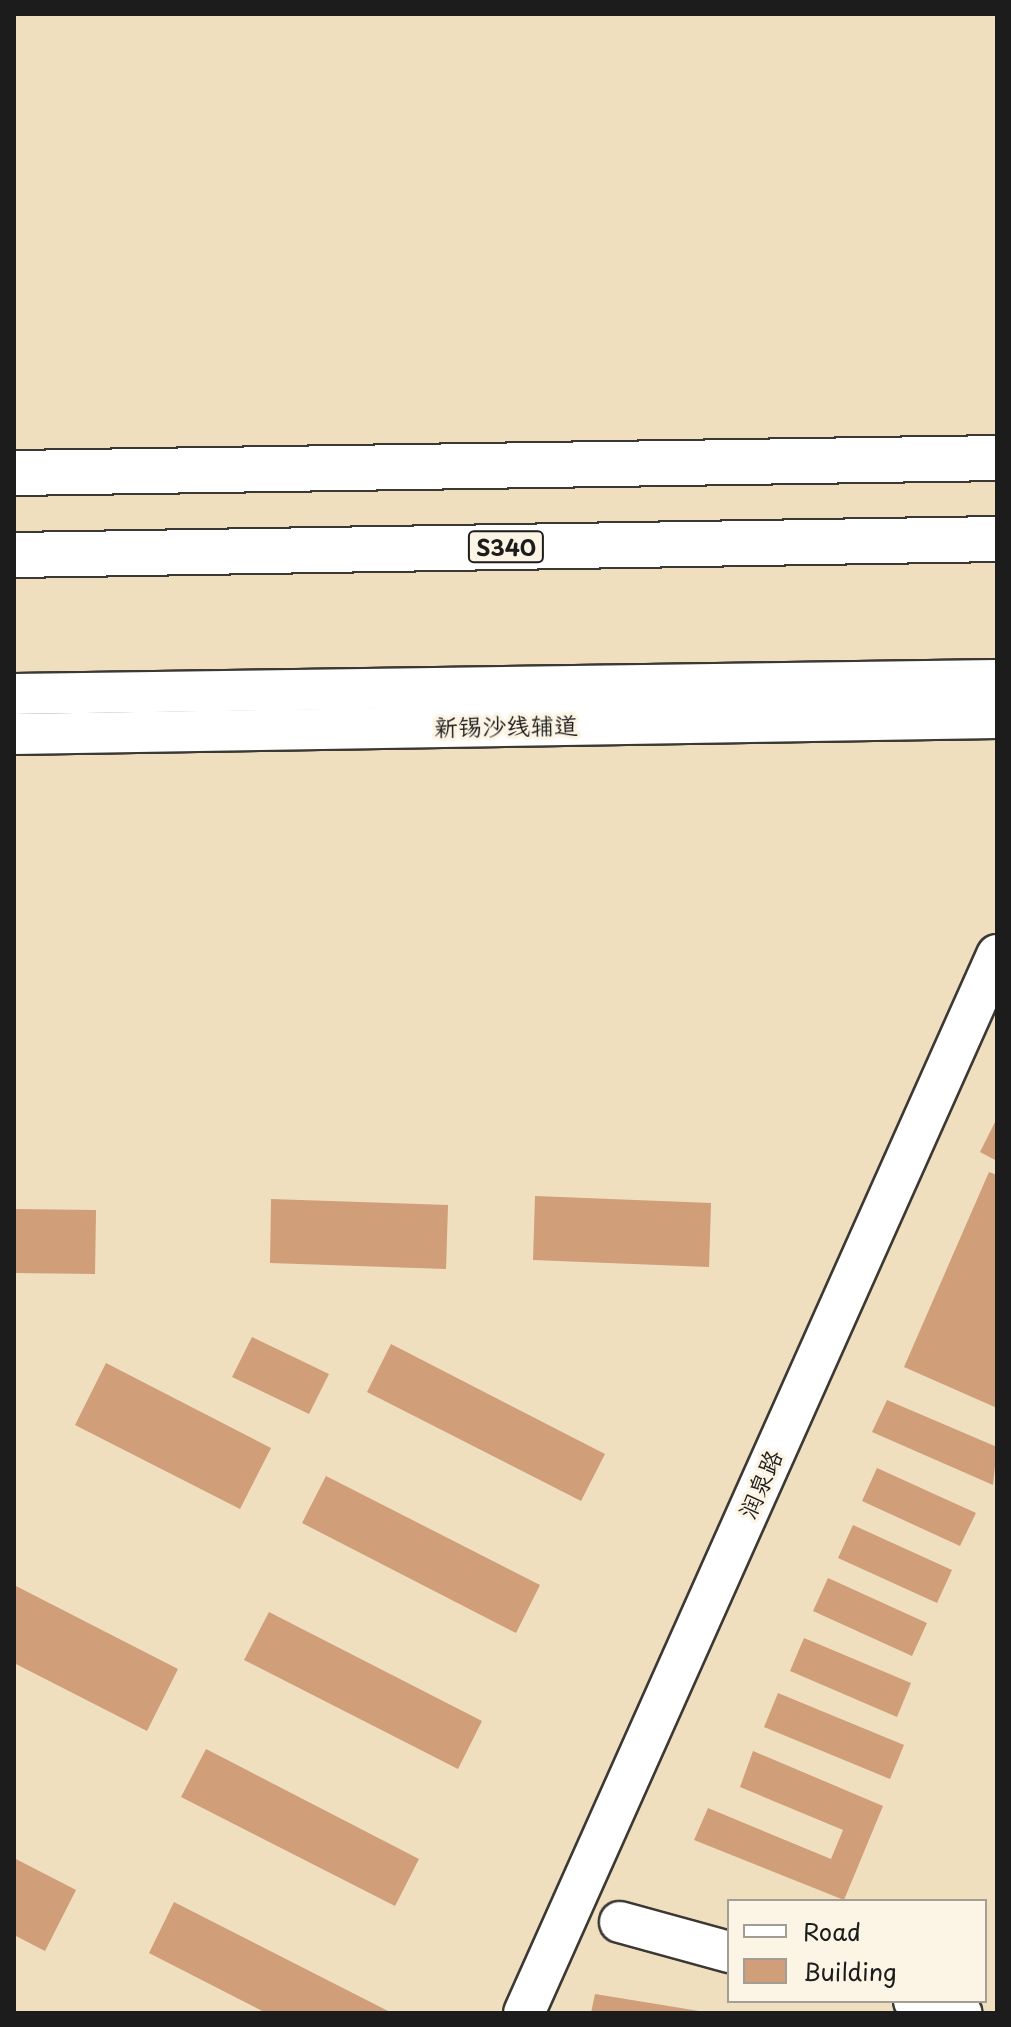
<!DOCTYPE html>
<meta charset="utf-8">
<style>
body{margin:0}
#map{position:relative;width:1011px;height:2027px;overflow:hidden;background:#efdfbe;font-family:"Playpen Sans","LXGW WenKai TC",sans-serif}
div>[style]{position:absolute}
.building>*{inset:0;background:#d09e79}
.roads{filter:drop-shadow(2px 0 #3c3934) drop-shadow(-2px 0 #3c3934) drop-shadow(0 2px #3c3934) drop-shadow(0 -2px #3c3934)}
.tertiary>*{height:40px;margin:-20px;padding:0 20px;transform-origin:20px;border-radius:20px;background:#fff}
.primary>*{height:44px;margin:-22px;padding:0 22px;transform-origin:22px;border-radius:22px;background:#fff}
span{translate:-50% -50%;white-space:nowrap;text-align:center;line-height:1.15;-webkit-text-stroke:7px #fcf5e5;paint-order:stroke}
.shield-label span{padding:2px 6px;background:#fcf5e5;border:2px solid;border-radius:6px;-webkit-text-stroke-width:0}
.shield-label{font-size:22px;color:#1c1c1c;font-weight:700}
.street-label{font-size:24px;color:#1c1c1c}
.frame{position:absolute;inset:0;border:16px solid #1c1c1c;pointer-events:none}
.legend{position:absolute;left:727px;top:1899px;width:260px;height:104px;box-sizing:border-box;background:#fcf5e5;border:2px solid #a29e95;margin:0;padding:10px 14px;list-style:none;font-size:24px;color:#1c1c1c}
.legend li{display:flex;align-items:center;gap:16px;height:40px}
.legend b{width:40px;border:2px solid #a29e95}
</style>
<div id="map">
<div class="building">
<i style="clip-path:polygon(997px 1118px,997px 1161px,980px 1152px)"></i>
<i style="clip-path:polygon(989px 1172px,997px 1175px,997px 1408px,904px 1367px)"></i>
<i style="clip-path:polygon(535px 1196px,711px 1203px,709px 1267px,533px 1260px)"></i>
<i style="clip-path:polygon(271px 1199px,448px 1205px,446px 1269px,270px 1263px)"></i>
<i style="clip-path:polygon(14px 1209px,96px 1210px,95px 1274px,14px 1273px)"></i>
<i style="clip-path:polygon(252px 1337px,329px 1374px,309px 1414px,232px 1377px)"></i>
<i style="clip-path:polygon(391px 1344px,605px 1454px,581px 1501px,367px 1392px)"></i>
<i style="clip-path:polygon(106px 1363px,271px 1448px,240px 1509px,75px 1425px)"></i>
<i style="clip-path:polygon(887px 1400px,997px 1447px,993px 1485px,872px 1432px)"></i>
<i style="clip-path:polygon(877px 1468px,976px 1513px,960px 1546px,862px 1501px)"></i>
<i style="clip-path:polygon(326px 1476px,540px 1585px,516px 1633px,302px 1523px)"></i>
<i style="clip-path:polygon(853px 1525px,952px 1570px,937px 1603px,838px 1558px)"></i>
<i style="clip-path:polygon(828px 1578px,927px 1623px,912px 1656px,813px 1611px)"></i>
<i style="clip-path:polygon(14px 1585px,178px 1669px,147px 1731px,14px 1663px)"></i>
<i style="clip-path:polygon(269px 1612px,482px 1721px,458px 1769px,244px 1660px)"></i>
<i style="clip-path:polygon(804px 1638px,911px 1683px,897px 1717px,790px 1671px)"></i>
<i style="clip-path:polygon(778px 1693px,904px 1745px,890px 1779px,764px 1727px)"></i>
<i style="clip-path:polygon(206px 1749px,419px 1859px,395px 1906px,181px 1797px)"></i>
<i style="clip-path:polygon(753px 1751px,883px 1806px,844px 1900px,694px 1840px,708px 1808px,831px 1859px,843px 1830px,740px 1787px)"></i>
<i style="clip-path:polygon(14px 1858px,76px 1890px,45px 1951px,14px 1935px)"></i>
<i style="clip-path:polygon(174px 1902px,392px 2013px,266px 2013px,149px 1953px)"></i>
<i style="clip-path:polygon(595px 1994px,699px 2011px,699px 2013px,591px 2013px)"></i>
</div>
<div class="roads">
<div class="tertiary">
<i style="left:14px;top:694px;width:983px;rotate:-0.82deg"></i>
<i style="left:14px;top:734px;width:983px;rotate:-0.93deg"></i>
<i style="left:620px;top:1922px;width:113px;rotate:15.4deg"></i>
<i style="left:914px;top:2001px;width:49px;rotate:14.3deg"></i>
<i style="left:524px;top:2013px;width:1159px;rotate:-65.91deg"></i>
</div>
<div class="primary">
<i style="left:14px;top:473px;width:983px;rotate:-0.87deg"></i>
<i style="left:14px;top:555px;width:983px;rotate:-0.93deg"></i>
</div>
</div>
<div class="shield-label">
<span style="left:506px;top:547px">S340</span>
</div>
<div class="street-label">
<span style="left:506px;top:726px;rotate:-1deg">新锡沙线辅道</span>
<span style="left:760px;top:1484px;rotate:-66deg">润泉路</span>
</div>
<div class="frame"></div>
<ul class="legend">
<li><b style="height:10px;background:#fff"></b>Road</li>
<li><b style="height:22px;background:#d09e79"></b>Building</li>
</ul>
</div>
